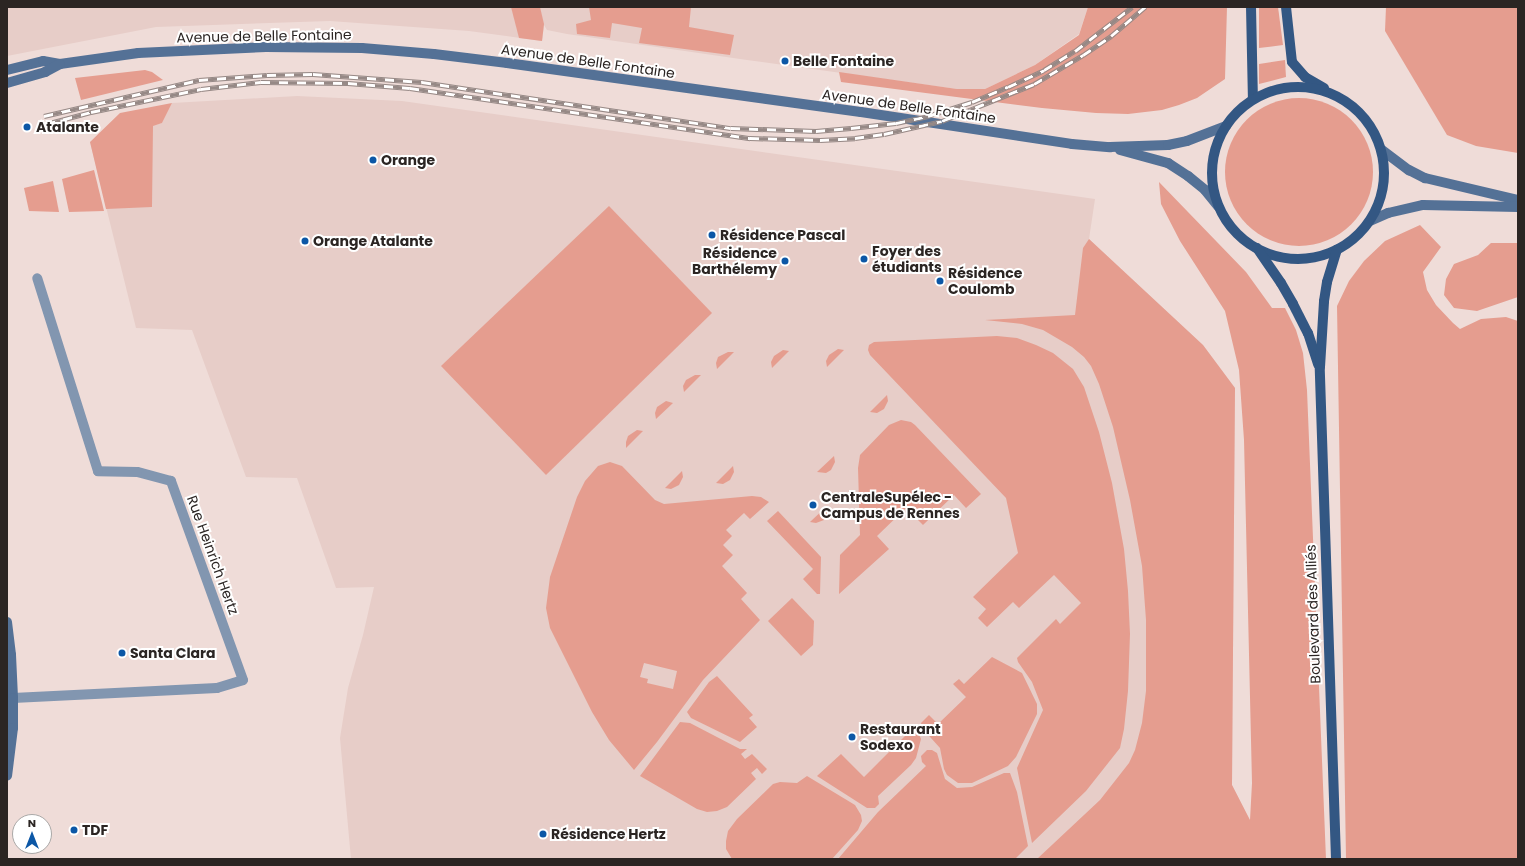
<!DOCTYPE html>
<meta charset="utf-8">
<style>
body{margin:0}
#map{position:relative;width:1525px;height:866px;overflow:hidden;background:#efdcd8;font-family:Poppins,sans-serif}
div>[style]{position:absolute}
.built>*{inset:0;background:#e7cdc8}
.green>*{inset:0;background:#e59d8f}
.round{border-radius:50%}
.street>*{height:10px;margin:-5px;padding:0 5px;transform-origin:5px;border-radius:5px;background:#8296b0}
.secondary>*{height:10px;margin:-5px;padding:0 5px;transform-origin:5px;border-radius:5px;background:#547196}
.primary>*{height:10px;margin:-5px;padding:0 5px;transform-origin:5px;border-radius:5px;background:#335783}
.primary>.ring{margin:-5px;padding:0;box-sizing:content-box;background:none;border:10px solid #335783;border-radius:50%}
.rail>*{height:4.5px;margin-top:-2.25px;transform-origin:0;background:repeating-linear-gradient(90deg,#fff 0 9px,#968986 0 18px);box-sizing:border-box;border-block:1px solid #968986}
.dots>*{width:11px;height:11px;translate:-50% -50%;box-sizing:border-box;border:2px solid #fff;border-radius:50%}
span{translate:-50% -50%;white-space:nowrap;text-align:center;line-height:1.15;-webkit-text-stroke:4px #fff;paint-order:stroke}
.street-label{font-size:14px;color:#2b2523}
.poi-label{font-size:14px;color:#2b2523;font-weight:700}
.left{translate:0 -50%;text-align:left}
.right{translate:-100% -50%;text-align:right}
.frame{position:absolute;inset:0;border:8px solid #2b2523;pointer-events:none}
.north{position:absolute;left:12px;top:814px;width:40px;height:40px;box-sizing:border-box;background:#fff;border:1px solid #aaa8a7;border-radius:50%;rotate:0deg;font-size:11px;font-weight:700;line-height:16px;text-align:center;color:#2b2523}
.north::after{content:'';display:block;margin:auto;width:14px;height:18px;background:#0c57a6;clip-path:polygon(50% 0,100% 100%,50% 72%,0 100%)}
</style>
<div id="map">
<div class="built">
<i style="clip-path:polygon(7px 7px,1088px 7px,1079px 34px,1035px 65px,985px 89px,957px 89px,747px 60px,567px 34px,547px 30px,544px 25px,542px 41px,469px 31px,330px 21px,156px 27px,7px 56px)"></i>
<i style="clip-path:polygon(297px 96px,402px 101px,1095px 199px,1089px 239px,1203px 345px,1235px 388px,1232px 785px,1265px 851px,1252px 859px,351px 859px,340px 738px,348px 688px,363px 635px,374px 587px,336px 588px,297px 478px,246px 477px,192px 330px,136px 328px,90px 142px,162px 123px,172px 103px)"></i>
</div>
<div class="green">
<i style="clip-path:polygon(511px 7px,540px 7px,544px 24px,542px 41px,519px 38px)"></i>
<i style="clip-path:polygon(589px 7px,691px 7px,689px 27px,734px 35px,730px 55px,639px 43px,642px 28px,612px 23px,610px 38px,577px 34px,576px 24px,591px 20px)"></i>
<i style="clip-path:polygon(1088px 7px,1227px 7px,1225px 79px,1197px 98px,1179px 105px,1162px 110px,1128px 114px,1096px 113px,1042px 108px,841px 82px,839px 72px,957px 89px,985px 89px,1035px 65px,1079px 35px)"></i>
<i style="clip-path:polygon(1259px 7px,1278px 7px,1283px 45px,1259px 48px)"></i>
<i style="clip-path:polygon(1386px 7px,1518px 7px,1518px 153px,1476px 146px,1447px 135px,1385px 31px)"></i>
<i style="clip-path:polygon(1285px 60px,1286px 77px,1259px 84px,1259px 64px)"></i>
<i style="clip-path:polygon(145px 70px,152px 72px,163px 80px,81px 100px,75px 78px)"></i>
<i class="round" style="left:1225px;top:98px;width:148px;height:148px"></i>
<i style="clip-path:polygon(172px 103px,162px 123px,153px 126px,152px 207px,106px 209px,90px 142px,120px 113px)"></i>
<i style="clip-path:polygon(94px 170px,104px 211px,69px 212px,62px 179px)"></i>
<i style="clip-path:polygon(53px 181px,59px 212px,29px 211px,24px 188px)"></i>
<i style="clip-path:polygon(1159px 182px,1246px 272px,1272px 308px,1285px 308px,1296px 330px,1303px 353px,1307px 390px,1326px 859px,1037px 859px,1100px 800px,1129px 763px,1135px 750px,1142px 723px,1146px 691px,1146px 620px,1142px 566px,1130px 500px,1113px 427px,1099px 384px,1091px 366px,1084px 357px,1072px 347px,1043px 330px,1022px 324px,985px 320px,1075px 315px,1083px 248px,1089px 239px,1203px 345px,1235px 388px,1232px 785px,1250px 820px,1252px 783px,1244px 440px,1239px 370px,1225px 311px,1180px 241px,1161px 204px)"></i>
<i style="clip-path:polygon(609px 206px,712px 313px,546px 475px,441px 366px)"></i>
<i style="clip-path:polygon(1420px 225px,1441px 247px,1423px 272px,1427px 290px,1436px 305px,1453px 323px,1460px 329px,1481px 319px,1506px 317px,1518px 321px,1518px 859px,1346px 859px,1337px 306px,1349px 281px,1364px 261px,1385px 241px)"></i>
<i style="clip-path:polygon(1491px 243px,1518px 243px,1518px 297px,1477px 311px,1454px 308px,1444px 295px,1446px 279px,1454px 264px,1478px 255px)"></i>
<i style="clip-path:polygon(997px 336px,1017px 338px,1036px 345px,1053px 353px,1073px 369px,1084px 387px,1099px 432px,1112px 483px,1124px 549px,1128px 591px,1130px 634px,1128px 691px,1124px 729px,1120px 748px,1086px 791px,1032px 843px,1017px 768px,1043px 710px,1032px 682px,1018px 662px,1017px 658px,1056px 619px,1060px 624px,1081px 603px,1054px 575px,1019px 608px,1013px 602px,987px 627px,978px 618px,986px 609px,973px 597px,1018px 553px,1006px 498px,870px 355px,868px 350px,869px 345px,874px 342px)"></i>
<i style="clip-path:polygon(838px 349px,844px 350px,827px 367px,826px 361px,829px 355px)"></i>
<i style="clip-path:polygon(783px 350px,789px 351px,772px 368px,771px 362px,774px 356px)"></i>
<i style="clip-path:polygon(728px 352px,734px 352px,717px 369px,716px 363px,718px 357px)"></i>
<i style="clip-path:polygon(695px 375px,701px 375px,684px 392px,683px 386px,686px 380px)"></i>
<i style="clip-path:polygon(887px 395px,888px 401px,884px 409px,877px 413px,870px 412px)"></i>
<i style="clip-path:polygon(666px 401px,673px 403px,656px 419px,655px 413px,657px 407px)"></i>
<i style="clip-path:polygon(901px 420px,911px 422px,915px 425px,981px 494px,966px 508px,954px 495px,923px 525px,906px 508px,877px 536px,889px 549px,839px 594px,840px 555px,860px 535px,858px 468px,860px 455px,889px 425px)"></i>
<i style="clip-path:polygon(637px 430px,643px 431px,626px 448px,626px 442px,628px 436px)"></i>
<i style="clip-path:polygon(834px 456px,835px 462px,831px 470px,826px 473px,817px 472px)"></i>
<i style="clip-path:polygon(evenodd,610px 462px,622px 466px,655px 500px,664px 504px,752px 496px,761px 497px,769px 502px,750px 519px,744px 513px,726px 530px,732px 536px,723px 545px,733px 555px,722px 566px,747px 593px,741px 599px,760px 620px,703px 680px,657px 742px,634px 770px,609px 740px,592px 712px,550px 628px,546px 608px,550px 577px,577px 497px,585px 481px,598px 466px,610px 462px,644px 663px,677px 671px,673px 689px,647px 683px,648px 679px,640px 677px,644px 663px)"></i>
<i style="clip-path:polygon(733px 466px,734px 472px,730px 480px,723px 484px,716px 483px)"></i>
<i style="clip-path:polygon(682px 471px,683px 477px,679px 485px,671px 489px,665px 488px)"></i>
<i style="clip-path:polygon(827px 506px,828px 512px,824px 520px,816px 523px,810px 522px)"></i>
<i style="clip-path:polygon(778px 511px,821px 557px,820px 594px,817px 594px,803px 579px,813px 569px,767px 521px)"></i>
<i style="clip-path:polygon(792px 598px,814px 621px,813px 645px,801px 656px,768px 621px)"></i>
<i style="clip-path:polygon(992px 657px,1022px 673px,1037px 704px,1037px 714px,1016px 757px,1008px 766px,972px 783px,958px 783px,947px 775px,944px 769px,940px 748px,922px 728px,921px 723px,929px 715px,938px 724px,966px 697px,953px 684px,959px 679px,964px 684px)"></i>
<i style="clip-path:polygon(717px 676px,753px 715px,749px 718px,757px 727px,740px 742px,691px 718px,687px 712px,709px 682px)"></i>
<i style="clip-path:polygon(680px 722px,690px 723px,740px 749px,747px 749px,741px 754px,745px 759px,752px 754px,767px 769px,762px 774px,757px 768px,751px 773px,756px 779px,727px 807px,717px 811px,707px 812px,697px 809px,640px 776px)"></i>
<i style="clip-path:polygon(913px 731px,918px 732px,921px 739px,916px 758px,911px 765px,878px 796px,879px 804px,875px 808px,867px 808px,817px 776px,841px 754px,864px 777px,909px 732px)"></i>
<i style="clip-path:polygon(927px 750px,932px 750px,937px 753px,945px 779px,957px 788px,972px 787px,1004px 773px,1010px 773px,1017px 792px,1028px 846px,1015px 859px,838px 859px,878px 812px,926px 766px,922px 762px,921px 756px)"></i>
<i style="clip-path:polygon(807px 776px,855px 805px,861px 815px,862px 821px,858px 830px,832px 859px,732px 859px,726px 849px,726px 841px,728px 831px,737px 819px,773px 784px,780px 782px,797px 783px)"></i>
</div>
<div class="street">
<i style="left:13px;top:698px;width:204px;rotate:-2.8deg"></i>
<i style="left:217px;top:688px;width:27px;rotate:-17deg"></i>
<i style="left:243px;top:680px;width:212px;rotate:-109.9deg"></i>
<i style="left:171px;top:481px;width:35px;rotate:-165deg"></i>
<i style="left:137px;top:472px;width:39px;rotate:-179deg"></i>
<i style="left:98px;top:471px;width:202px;rotate:-107.5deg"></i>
</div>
<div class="secondary">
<i style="left:7px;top:70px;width:37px;rotate:-14deg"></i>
<i style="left:43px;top:61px;width:17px;rotate:10deg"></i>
<i style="left:60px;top:64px;width:79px;rotate:-8deg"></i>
<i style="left:138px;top:53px;width:128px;rotate:-2.7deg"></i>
<i style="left:266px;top:47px;width:96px;rotate:0.6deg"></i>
<i style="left:362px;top:48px;width:72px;rotate:4.8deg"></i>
<i style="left:434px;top:54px;width:74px;rotate:7deg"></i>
<i style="left:507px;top:63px;width:357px;rotate:7.9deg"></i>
<i style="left:861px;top:112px;width:213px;rotate:8.6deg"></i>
<i style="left:1072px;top:144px;width:38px;rotate:5deg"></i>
<i style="left:1110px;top:147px;width:58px;rotate:-2deg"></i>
<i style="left:1168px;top:145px;width:19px;rotate:-12deg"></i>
<i style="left:1187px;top:141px;width:42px;rotate:-21deg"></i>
<i style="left:7px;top:83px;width:40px;rotate:-16deg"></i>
<i style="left:45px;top:72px;width:17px;rotate:-28deg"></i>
<i style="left:1120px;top:150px;width:50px;rotate:15.2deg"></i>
<i style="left:1168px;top:163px;width:24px;rotate:33deg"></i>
<i style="left:1188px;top:176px;width:22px;rotate:39deg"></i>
<i style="left:1205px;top:190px;width:21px;rotate:51deg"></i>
<i style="left:1382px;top:150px;width:34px;rotate:37deg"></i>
<i style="left:1409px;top:170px;width:18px;rotate:27deg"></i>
<i style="left:1425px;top:178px;width:96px;rotate:13.3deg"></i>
<i style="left:1370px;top:221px;width:20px;rotate:-24deg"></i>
<i style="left:1388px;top:213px;width:36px;rotate:-13deg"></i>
<i style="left:1423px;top:205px;width:95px;rotate:1.2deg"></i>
<i style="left:7px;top:622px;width:33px;rotate:83deg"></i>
<i style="left:11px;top:655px;width:43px;rotate:87.3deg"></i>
<i style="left:13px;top:698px;width:30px;rotate:90deg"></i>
<i style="left:13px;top:728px;width:48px;rotate:97.1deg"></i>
</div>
<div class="primary">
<i style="left:1251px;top:7px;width:92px;rotate:88.8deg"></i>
<i style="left:1286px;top:7px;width:55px;rotate:83.8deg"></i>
<i style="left:1292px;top:62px;width:20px;rotate:49deg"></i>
<i style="left:1305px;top:77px;width:22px;rotate:30deg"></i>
<i class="ring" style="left:1212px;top:87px;width:162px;height:162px"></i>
<i style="left:1257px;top:248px;width:42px;rotate:55.6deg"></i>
<i style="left:1281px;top:283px;width:24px;rotate:60deg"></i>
<i style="left:1293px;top:304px;width:33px;rotate:63deg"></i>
<i style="left:1308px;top:333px;width:33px;rotate:72deg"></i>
<i style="left:1336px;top:859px;width:492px;rotate:-91.9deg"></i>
<i style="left:1320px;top:367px;width:66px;rotate:-86.5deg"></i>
<i style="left:1324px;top:301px;width:19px;rotate:-81deg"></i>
<i style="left:1327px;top:282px;width:34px;rotate:-73deg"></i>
</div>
<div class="rail">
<i style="left:44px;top:116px;width:159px;rotate:-13.1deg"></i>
<i style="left:199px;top:80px;width:68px;rotate:-4.2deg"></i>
<i style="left:267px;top:75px;width:46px;rotate:-1.2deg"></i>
<i style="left:313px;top:74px;width:109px;rotate:4.2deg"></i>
<i style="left:422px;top:82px;width:312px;rotate:8.5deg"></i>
<i style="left:731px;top:128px;width:85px;rotate:2deg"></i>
<i style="left:816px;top:131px;width:35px;rotate:-5deg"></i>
<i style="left:851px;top:128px;width:45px;rotate:-6.3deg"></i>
<i style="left:896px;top:123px;width:33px;rotate:-12deg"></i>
<i style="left:928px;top:116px;width:46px;rotate:-17.7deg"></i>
<i style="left:972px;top:102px;width:39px;rotate:-23deg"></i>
<i style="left:1008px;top:87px;width:40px;rotate:-25deg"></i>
<i style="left:1044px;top:70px;width:36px;rotate:-32deg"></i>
<i style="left:1075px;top:51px;width:72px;rotate:-37.7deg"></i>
<i style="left:46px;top:124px;width:47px;rotate:-14.9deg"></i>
<i style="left:91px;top:112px;width:112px;rotate:-11.8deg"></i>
<i style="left:201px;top:89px;width:60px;rotate:-6.7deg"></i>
<i style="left:261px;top:82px;width:87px;rotate:0.7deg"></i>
<i style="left:348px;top:83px;width:62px;rotate:4.6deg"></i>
<i style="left:410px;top:88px;width:344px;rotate:8.4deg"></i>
<i style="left:750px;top:138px;width:70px;rotate:1.6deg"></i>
<i style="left:820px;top:140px;width:35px;rotate:-3deg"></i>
<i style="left:855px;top:138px;width:29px;rotate:-8deg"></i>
<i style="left:884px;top:134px;width:59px;rotate:-12.6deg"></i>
<i style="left:942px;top:121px;width:99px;rotate:-21.9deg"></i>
<i style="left:1034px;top:84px;width:57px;rotate:-30.6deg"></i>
<i style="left:1083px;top:55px;width:34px;rotate:-34deg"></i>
<i style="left:1111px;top:36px;width:45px;rotate:-40.5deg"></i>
</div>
<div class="dots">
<i style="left:785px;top:61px;background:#0c57a6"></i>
<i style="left:27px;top:127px;background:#0c57a6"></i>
<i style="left:373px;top:160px;background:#0c57a6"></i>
<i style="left:712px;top:235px;background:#0c57a6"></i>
<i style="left:305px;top:241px;background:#0c57a6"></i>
<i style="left:864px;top:259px;background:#0c57a6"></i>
<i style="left:785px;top:261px;background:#0c57a6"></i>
<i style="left:940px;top:281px;background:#0c57a6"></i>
<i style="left:813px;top:505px;background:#0c57a6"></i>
<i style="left:122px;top:653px;background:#0c57a6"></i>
<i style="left:852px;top:737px;background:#0c57a6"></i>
<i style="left:74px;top:830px;background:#0c57a6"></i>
<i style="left:543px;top:834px;background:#0c57a6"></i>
</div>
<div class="street-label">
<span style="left:264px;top:36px;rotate:-1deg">Avenue de Belle Fontaine</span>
<span style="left:588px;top:61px;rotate:8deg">Avenue de Belle Fontaine</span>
<span style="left:909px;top:106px;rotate:8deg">Avenue de Belle Fontaine</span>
<span style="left:213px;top:555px;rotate:70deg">Rue Heinrich Hertz</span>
<span style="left:1313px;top:614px;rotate:-92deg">Boulevard des Alliés</span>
</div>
<div class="poi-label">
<span class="left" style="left:793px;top:61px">Belle Fontaine</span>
<span class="left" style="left:36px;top:127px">Atalante</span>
<span class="left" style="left:381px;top:160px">Orange</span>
<span class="left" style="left:720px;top:235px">Résidence Pascal</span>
<span class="left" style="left:313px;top:241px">Orange Atalante</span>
<span class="left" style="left:872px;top:259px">Foyer des<br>étudiants</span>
<span class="right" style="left:777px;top:261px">Résidence<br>Barthélemy</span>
<span class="left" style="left:948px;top:281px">Résidence<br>Coulomb</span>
<span class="left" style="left:821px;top:505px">CentraleSupélec -<br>Campus de Rennes</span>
<span class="left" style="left:130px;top:653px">Santa Clara</span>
<span class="left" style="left:860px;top:737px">Restaurant<br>Sodexo</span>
<span class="left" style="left:82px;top:830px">TDF</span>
<span class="left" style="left:551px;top:834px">Résidence Hertz</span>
</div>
<div class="frame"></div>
<div class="north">N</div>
</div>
